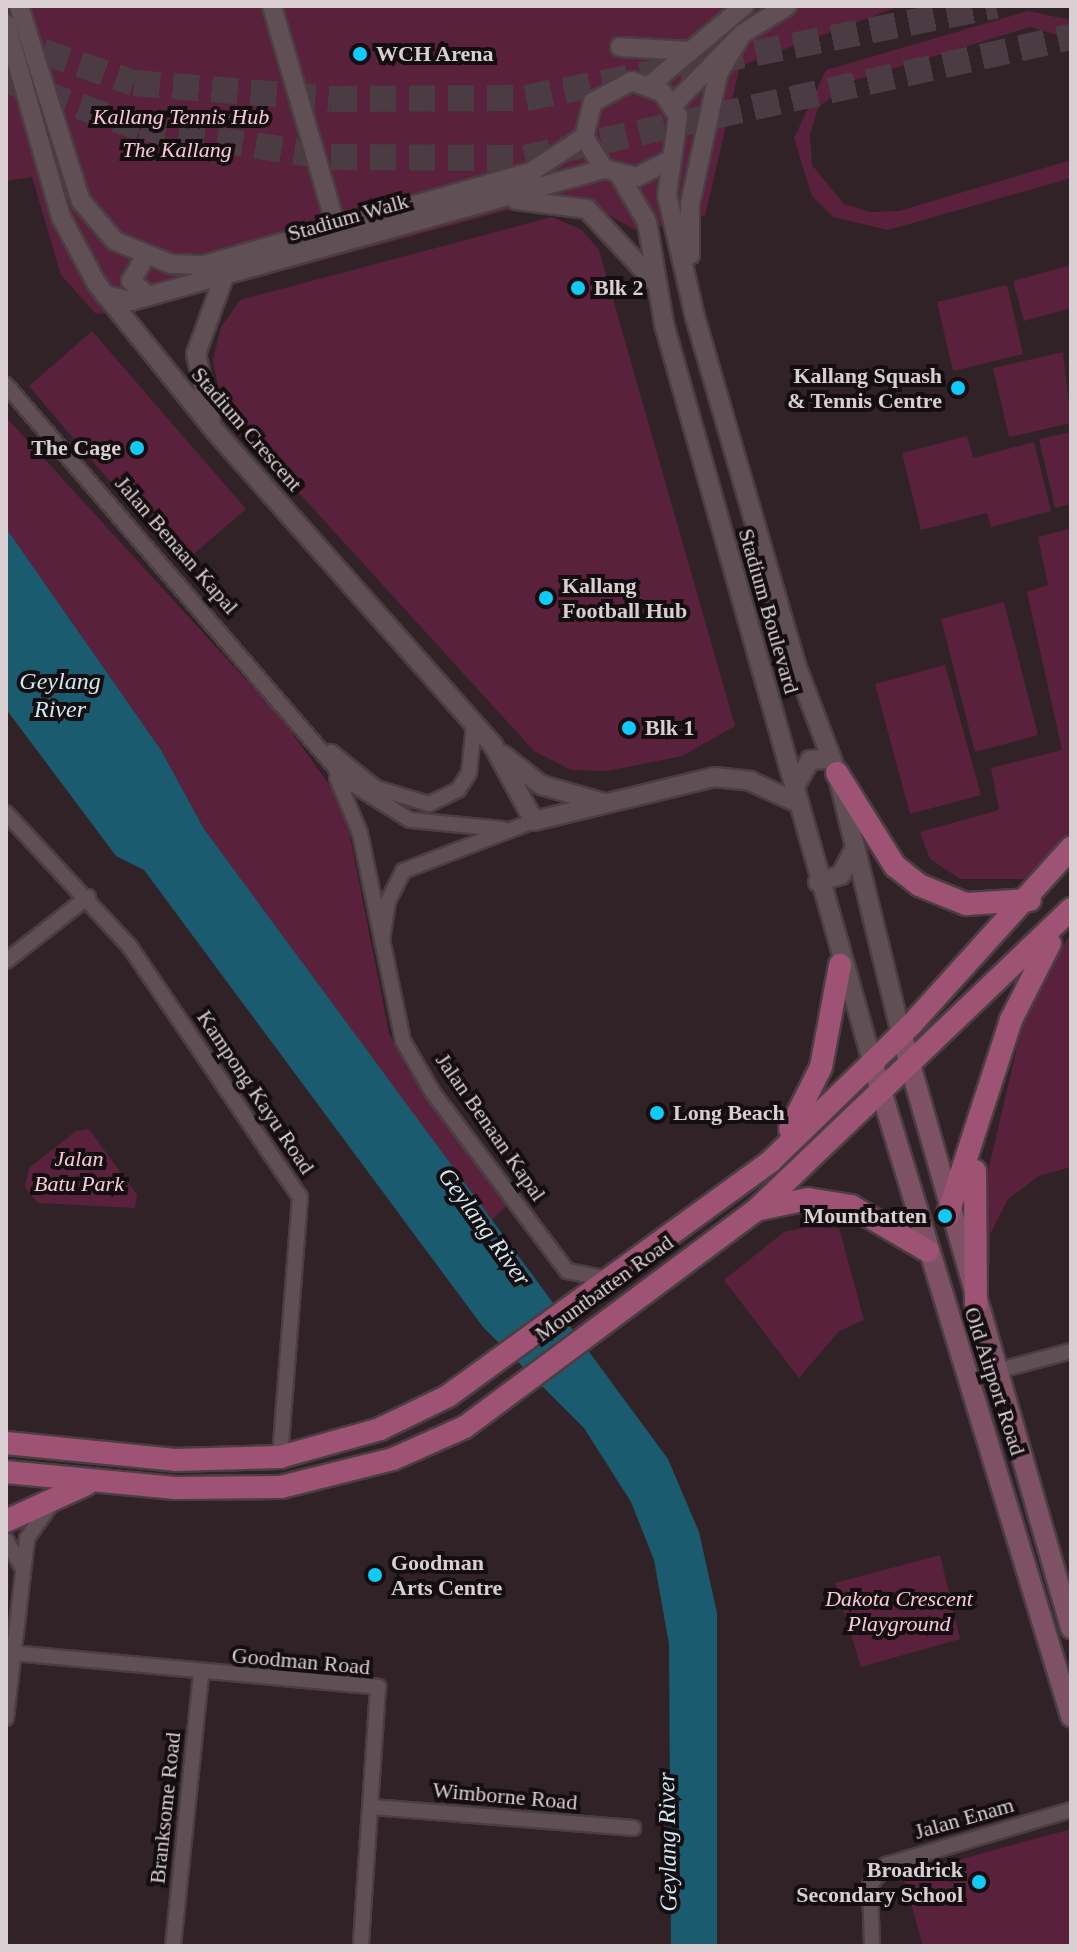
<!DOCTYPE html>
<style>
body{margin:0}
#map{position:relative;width:1077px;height:1952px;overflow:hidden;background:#312228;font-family:"Times New Roman",serif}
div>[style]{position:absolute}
.green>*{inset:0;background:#59213b}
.water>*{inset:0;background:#1a5b6f}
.motorway-tunnel>*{height:26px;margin-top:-13px;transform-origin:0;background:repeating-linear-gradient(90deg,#4a3c42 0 26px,transparent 0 39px)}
.roads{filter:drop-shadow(2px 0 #4b3e43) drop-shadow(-2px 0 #4b3e43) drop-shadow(0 2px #4b3e43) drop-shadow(0 -2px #4b3e43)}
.minor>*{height:14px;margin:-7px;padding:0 7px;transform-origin:7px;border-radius:7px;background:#604f55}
.tertiary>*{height:18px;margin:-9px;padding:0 9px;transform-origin:9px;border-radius:9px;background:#604f55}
.secondary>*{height:20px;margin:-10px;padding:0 10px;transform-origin:10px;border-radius:10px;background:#7f5165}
.primary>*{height:22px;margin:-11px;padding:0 11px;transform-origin:11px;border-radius:11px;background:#9e5375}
.dots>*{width:22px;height:22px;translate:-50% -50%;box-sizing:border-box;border:4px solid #150e10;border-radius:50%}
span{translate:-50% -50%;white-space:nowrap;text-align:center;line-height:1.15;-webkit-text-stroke:8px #150e10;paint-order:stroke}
.poi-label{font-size:22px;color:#d9ced2;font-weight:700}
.left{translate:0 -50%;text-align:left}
.right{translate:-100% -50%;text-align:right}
.park-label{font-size:22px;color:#f9c9db;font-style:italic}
.street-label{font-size:22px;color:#d9ced2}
.water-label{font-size:24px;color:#d0e9f3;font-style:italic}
.frame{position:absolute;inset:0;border:8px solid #d9ced2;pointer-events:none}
</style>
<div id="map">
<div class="green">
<i style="clip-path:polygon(6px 6px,900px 6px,740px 66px,705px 216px,639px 232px,598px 209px,523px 206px,143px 309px,96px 314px,61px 275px,32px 177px,6px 181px)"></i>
<i style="clip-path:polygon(1028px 11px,1071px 20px,1071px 39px,1030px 27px,852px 81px,818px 108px,810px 134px,812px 165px,844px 204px,871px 212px,899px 211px,1071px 160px,1071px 178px,888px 230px,833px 217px,812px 196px,794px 138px,826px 70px)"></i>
<i style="clip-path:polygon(552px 217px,582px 230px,599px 250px,735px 726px,682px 756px,608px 771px,571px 770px,534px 751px,278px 470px,220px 397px,213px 360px,221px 327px,240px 300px)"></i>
<i style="clip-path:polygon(1071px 265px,1071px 308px,1024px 321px,1013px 281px)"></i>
<i style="clip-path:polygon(1007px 285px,1023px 354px,953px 371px,937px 302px)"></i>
<i style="clip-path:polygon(92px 331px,246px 509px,181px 565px,29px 386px)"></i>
<i style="clip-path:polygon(1063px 352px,1071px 423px,1009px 437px,993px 368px)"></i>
<i style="clip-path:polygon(6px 417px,281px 718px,344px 805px,389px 1033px,407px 1069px,508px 1204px,491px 1221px,204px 829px,161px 750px,6px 528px)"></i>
<i style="clip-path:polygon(1071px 432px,1071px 504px,1055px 508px,1039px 439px)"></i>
<i style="clip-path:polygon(967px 436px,973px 458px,1034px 442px,1051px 511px,991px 527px,987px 513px,921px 530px,902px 453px)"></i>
<i style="clip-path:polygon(1071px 528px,1071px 835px,1024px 879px,960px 879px,930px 859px,920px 832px,999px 810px,991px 768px,1062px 750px,1027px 592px,1048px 585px,1038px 537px)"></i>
<i style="clip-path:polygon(1004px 602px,1038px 735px,975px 752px,941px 619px)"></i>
<i style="clip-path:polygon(945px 665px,981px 795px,910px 814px,875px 684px)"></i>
<i style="clip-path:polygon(1071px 934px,1071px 1167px,1039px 1176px,1008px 1199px,990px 1234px,990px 1270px,982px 1197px,1021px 1030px,1035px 987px)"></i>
<i style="clip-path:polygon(89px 1129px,137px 1195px,135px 1208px,38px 1203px,25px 1187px,29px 1168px,76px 1131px)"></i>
<i style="clip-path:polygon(809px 1227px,839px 1228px,864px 1320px,839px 1331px,799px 1378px,724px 1280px,784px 1232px)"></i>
<i style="clip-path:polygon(940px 1555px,960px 1639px,861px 1667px,835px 1583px)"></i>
<i style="clip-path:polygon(1071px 1829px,1071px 1946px,923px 1946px,903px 1875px)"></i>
</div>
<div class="water">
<i style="clip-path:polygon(6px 528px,161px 750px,204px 829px,668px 1459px,699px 1532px,717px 1613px,717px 1946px,671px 1946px,669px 1644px,654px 1560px,631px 1502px,584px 1428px,483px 1327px,144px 870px,116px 856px,6px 709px)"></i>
</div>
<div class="motorway-tunnel">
<i style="left:6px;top:39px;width:135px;rotate:19deg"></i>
<i style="left:134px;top:83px;width:198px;rotate:4.6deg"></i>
<i style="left:331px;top:99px;width:195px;rotate:-0.3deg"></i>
<i style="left:526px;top:98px;width:479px;rotate:-11.1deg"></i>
<i style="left:6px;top:80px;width:142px;rotate:19.7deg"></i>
<i style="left:140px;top:128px;width:193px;rotate:8.6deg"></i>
<i style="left:331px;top:157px;width:194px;rotate:0.3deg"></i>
<i style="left:525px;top:158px;width:559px;rotate:-12.5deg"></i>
</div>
<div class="roads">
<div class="minor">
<i style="left:6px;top:385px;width:521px;rotate:49.28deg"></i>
<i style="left:346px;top:780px;width:75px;rotate:32deg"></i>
<i style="left:410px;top:820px;width:93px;rotate:5.5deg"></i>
<i style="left:331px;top:752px;width:58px;rotate:38.7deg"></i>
<i style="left:376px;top:788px;width:55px;rotate:16.8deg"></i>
<i style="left:429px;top:804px;width:32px;rotate:-26deg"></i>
<i style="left:458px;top:790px;width:20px;rotate:-57deg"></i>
<i style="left:469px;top:773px;width:48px;rotate:-84.1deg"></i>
<i style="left:337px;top:778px;width:60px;rotate:67.3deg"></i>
<i style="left:360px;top:833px;width:212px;rotate:78.3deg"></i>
<i style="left:403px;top:1041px;width:60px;rotate:60deg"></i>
<i style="left:433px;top:1093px;width:223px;rotate:53deg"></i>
<i style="left:567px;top:1271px;width:43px;rotate:10.8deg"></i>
<i style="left:6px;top:813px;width:183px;rotate:47.2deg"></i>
<i style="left:130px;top:947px;width:302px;rotate:55.8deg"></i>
<i style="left:300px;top:1197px;width:261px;rotate:94.4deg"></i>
<i style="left:382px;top:940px;width:39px;rotate:-81deg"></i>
<i style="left:388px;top:901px;width:34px;rotate:-63deg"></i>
<i style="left:403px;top:871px;width:140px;rotate:-20.9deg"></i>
<i style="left:6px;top:961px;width:104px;rotate:-38deg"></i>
<i style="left:997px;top:1371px;width:77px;rotate:-15.1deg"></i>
<i style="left:6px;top:1540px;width:29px;rotate:59deg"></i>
<i style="left:13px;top:1653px;width:367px;rotate:5.3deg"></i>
<i style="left:378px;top:1687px;width:260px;rotate:93.8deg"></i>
<i style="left:6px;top:1718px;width:181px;rotate:-83.3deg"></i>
<i style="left:27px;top:1538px;width:43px;rotate:-54.5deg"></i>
<i style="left:373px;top:1807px;width:261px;rotate:4.6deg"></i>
<i style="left:173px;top:1946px;width:272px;rotate:-84.1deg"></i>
<i style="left:872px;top:1946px;width:61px;rotate:-91.9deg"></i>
<i style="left:870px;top:1885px;width:26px;rotate:-51deg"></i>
<i style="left:886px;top:1865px;width:193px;rotate:-16.6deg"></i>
</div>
<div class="tertiary">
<i style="left:19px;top:6px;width:205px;rotate:72.4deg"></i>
<i style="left:81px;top:201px;width:52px;rotate:49.6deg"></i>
<i style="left:115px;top:241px;width:61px;rotate:22.3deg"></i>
<i style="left:171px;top:264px;width:33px;rotate:2deg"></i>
<i style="left:204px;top:265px;width:340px;rotate:-15.9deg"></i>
<i style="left:531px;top:172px;width:64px;rotate:-33.4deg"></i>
<i style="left:272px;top:6px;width:230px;rotate:73.8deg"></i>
<i style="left:6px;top:24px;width:201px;rotate:74.1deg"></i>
<i style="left:61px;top:217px;width:76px;rotate:61.8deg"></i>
<i style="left:97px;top:284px;width:189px;rotate:51.2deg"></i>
<i style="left:215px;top:431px;width:419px;rotate:48.5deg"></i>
<i style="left:493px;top:745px;width:86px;rotate:61.7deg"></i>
<i style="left:534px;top:821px;width:185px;rotate:-13.7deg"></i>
<i style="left:714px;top:777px;width:36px;rotate:6deg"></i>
<i style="left:750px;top:781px;width:53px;rotate:24.6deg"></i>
<i style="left:620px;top:47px;width:70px;rotate:3.3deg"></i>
<i style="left:650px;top:85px;width:123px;rotate:-40deg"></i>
<i style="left:673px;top:105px;width:99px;rotate:-45.8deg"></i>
<i style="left:742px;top:34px;width:53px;rotate:-31.9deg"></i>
<i style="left:668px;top:161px;width:35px;rotate:153deg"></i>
<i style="left:637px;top:177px;width:34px;rotate:-166deg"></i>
<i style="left:604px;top:169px;width:38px;rotate:-122deg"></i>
<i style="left:584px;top:137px;width:36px;rotate:-76deg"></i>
<i style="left:593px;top:102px;width:44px;rotate:-28.3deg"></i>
<i style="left:632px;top:81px;width:33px;rotate:21deg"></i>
<i style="left:663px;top:93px;width:27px;rotate:57deg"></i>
<i style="left:678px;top:116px;width:80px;rotate:97.9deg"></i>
<i style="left:667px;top:195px;width:125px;rotate:77.1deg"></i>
<i style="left:695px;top:317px;width:362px;rotate:73.8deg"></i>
<i style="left:796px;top:665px;width:116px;rotate:69.2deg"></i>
<i style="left:837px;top:773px;width:268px;rotate:76.2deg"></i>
<i style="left:620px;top:176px;width:53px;rotate:59.6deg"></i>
<i style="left:647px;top:222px;width:103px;rotate:80.5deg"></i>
<i style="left:664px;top:324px;width:766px;rotate:74.24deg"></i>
<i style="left:516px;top:200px;width:72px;rotate:7.2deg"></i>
<i style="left:587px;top:209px;width:97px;rotate:47.1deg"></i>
<i style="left:690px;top:255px;width:51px;rotate:-90deg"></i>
<i style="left:690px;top:204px;width:133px;rotate:-77.8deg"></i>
<i style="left:718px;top:74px;width:47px;rotate:-59deg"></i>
<i style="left:145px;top:257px;width:28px;rotate:120deg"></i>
<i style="left:131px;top:281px;width:23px;rotate:40deg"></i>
<i style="left:105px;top:295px;width:27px;rotate:13deg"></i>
<i style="left:131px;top:301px;width:491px;rotate:-15.6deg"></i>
<i style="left:211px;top:421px;width:69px;rotate:-102.6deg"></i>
<i style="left:196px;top:354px;width:88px;rotate:-70.1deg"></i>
<i style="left:503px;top:755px;width:48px;rotate:38.3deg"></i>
<i style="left:541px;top:785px;width:66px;rotate:15.9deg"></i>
<i style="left:794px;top:788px;width:32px;rotate:-60deg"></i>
<i style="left:810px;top:760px;width:22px;rotate:-3deg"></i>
<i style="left:818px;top:882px;width:24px;rotate:-17deg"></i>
<i style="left:841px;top:875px;width:31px;rotate:-63deg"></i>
</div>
<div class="secondary">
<i style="left:901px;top:1033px;width:619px;rotate:74.05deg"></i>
<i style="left:872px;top:1061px;width:685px;rotate:73.1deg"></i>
</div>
<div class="primary">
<i style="left:837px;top:773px;width:110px;rotate:58.1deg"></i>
<i style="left:895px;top:866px;width:31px;rotate:38deg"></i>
<i style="left:919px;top:885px;width:51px;rotate:22deg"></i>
<i style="left:966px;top:904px;width:64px;rotate:-3.6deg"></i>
<i style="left:790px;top:1129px;width:69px;rotate:-63.4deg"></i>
<i style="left:821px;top:1067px;width:104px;rotate:-79.4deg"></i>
<i style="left:975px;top:1171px;width:133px;rotate:89.6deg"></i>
<i style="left:760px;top:1209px;width:49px;rotate:-11.8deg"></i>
<i style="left:808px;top:1199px;width:44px;rotate:9.2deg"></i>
<i style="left:851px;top:1206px;width:89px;rotate:30.3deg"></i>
<i style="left:948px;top:1214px;width:204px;rotate:-72deg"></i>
<i style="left:1011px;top:1020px;width:86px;rotate:-63.1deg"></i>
<i style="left:6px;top:1443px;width:170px;rotate:5.7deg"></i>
<i style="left:175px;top:1460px;width:105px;rotate:-1.6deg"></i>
<i style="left:280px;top:1457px;width:104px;rotate:-15.6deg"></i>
<i style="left:380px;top:1429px;width:76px;rotate:-25.9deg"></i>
<i style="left:448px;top:1396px;width:399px;rotate:-36deg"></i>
<i style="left:771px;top:1161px;width:195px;rotate:-44.2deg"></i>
<i style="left:911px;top:1025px;width:239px;rotate:-47.9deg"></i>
<i style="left:6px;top:1472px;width:170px;rotate:5.4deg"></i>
<i style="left:175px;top:1488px;width:106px;rotate:-0.5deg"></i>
<i style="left:281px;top:1487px;width:115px;rotate:-14deg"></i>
<i style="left:393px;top:1459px;width:79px;rotate:-24deg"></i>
<i style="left:465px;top:1427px;width:362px;rotate:-36.7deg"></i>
<i style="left:755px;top:1211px;width:437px;rotate:-43.7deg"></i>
<i style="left:6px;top:1521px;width:89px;rotate:-24.6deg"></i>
</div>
</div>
<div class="dots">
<i style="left:360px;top:54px;background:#0fcafa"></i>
<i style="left:578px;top:288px;background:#0fcafa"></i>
<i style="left:958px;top:388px;background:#0fcafa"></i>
<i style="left:137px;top:448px;background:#0fcafa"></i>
<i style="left:546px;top:598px;background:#0fcafa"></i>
<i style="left:629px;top:728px;background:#0fcafa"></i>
<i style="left:657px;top:1113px;background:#0fcafa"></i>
<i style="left:945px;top:1216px;background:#0fcafa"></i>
<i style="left:375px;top:1575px;background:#0fcafa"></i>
<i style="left:979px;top:1882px;background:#0fcafa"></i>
</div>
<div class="poi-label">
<span class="left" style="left:376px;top:54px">WCH Arena</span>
<span class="left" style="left:594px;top:288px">Blk 2</span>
<span class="right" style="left:942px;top:388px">Kallang Squash<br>&amp; Tennis Centre</span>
<span class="right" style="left:121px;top:448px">The Cage</span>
<span class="left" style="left:562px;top:598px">Kallang<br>Football Hub</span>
<span class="left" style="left:645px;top:728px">Blk 1</span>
<span class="left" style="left:673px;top:1113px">Long Beach</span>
<span class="right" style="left:927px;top:1216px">Mountbatten</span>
<span class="left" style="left:391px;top:1575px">Goodman<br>Arts Centre</span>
<span class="right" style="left:963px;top:1882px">Broadrick<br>Secondary School</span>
</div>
<div class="park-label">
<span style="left:181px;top:117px">Kallang Tennis Hub</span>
<span style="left:177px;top:150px">The Kallang</span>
<span style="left:79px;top:1171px">Jalan<br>Batu Park</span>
<span style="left:899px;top:1611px">Dakota Crescent<br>Playground</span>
</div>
<div class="street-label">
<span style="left:348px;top:217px;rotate:-16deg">Stadium Walk</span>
<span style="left:247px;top:429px;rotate:49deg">Stadium Crescent</span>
<span style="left:177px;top:545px;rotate:49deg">Jalan Benaan Kapal</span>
<span style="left:769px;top:611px;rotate:74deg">Stadium Boulevard</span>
<span style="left:256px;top:1092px;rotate:56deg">Kampong Kayu Road</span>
<span style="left:491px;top:1127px;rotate:55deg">Jalan Benaan Kapal</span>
<span style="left:604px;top:1288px;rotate:-36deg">Mountbatten Road</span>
<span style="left:995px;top:1381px;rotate:72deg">Old Airport Road</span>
<span style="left:301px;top:1661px;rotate:5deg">Goodman Road</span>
<span style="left:505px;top:1796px;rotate:5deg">Wimborne Road</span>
<span style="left:165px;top:1808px;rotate:-84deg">Branksome Road</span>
<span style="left:964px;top:1818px;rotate:-16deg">Jalan Enam</span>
</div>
<div class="water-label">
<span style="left:60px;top:696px">Geylang<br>River</span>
<span style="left:484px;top:1227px;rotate:54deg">Geylang River</span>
<span style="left:668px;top:1842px;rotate:-91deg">Geylang River</span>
</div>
<div class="frame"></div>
</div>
